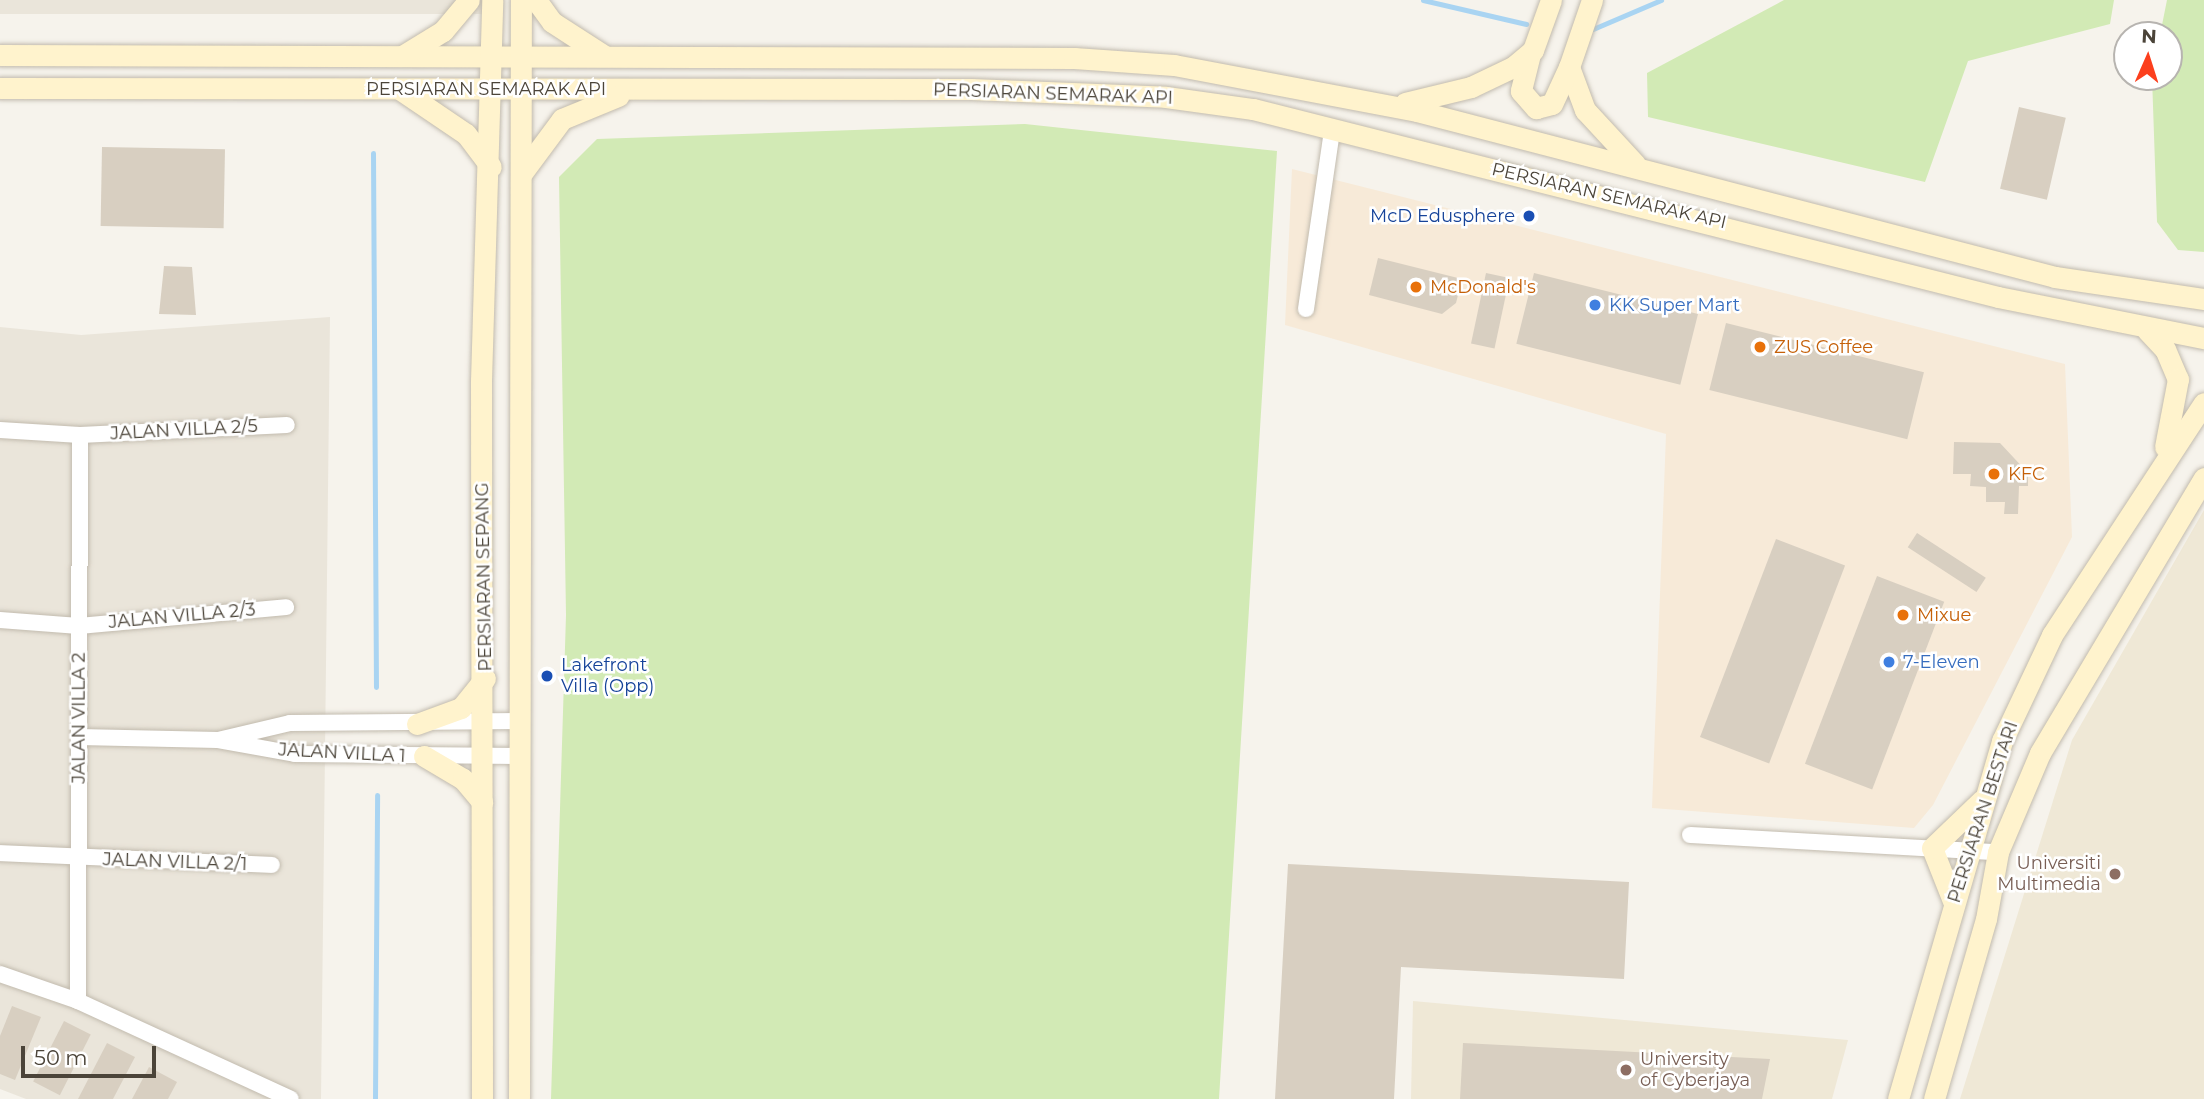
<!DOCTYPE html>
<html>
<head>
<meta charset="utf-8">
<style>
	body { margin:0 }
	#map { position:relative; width:2204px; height:1099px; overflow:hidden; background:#f6f3ec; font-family:Montserrat,sans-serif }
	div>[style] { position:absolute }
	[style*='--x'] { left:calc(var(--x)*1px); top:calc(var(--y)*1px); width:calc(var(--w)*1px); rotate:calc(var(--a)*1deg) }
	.residential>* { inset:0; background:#eae5da; transform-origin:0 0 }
	.commercial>* { inset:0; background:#f7ead8 }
	.education>* { inset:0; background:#efe8d6 }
	.green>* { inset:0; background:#d2eab5 }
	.stream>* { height:5px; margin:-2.5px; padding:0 2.5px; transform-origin:2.5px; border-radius:2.5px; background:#a9d4f2 }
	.building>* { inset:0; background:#d8cfc1; transform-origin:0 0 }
	.roads { filter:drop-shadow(0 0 2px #c2bbae) drop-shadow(0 0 2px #c2bbae) }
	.street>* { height:16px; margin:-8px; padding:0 8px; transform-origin:8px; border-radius:8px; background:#fff }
	.secondary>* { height:21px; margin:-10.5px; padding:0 10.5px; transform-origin:10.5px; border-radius:10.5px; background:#fff3cd }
	.dots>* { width:19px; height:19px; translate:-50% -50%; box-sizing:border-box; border:4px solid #fff; border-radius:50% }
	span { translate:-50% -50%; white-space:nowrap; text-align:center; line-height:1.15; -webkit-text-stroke:5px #fff; paint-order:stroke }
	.street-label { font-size:18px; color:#4b4439 }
	.transit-label { font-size:18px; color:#164399 }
	.right { translate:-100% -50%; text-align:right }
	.left { translate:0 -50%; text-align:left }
	.food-label { font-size:18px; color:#c56008 }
	.shop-label { font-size:18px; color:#366cbe }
	.education-label { font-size:18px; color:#785e54 }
	.north { position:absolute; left:2113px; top:21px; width:70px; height:70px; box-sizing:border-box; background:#fff; border:2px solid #b7b4b0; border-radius:50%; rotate:3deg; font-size:19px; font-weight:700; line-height:28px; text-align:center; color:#4b4439 }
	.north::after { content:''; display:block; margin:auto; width:24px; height:32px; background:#fc3f1d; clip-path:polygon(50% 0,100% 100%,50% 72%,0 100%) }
	.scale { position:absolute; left:21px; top:1046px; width:135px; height:32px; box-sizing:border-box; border:4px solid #4b4439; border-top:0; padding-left:9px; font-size:21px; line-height:24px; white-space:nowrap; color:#4b4439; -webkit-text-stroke:5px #fff; paint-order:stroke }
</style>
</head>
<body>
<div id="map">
	<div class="residential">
		<div style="left:0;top:0;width:499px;height:14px"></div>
		<div style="clip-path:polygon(330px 317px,321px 1099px,26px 1099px,0 1089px,0 327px,81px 335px)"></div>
	</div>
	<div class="commercial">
		<div style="clip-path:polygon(1292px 169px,2065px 364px,2072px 537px,1933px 805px,1914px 828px,1652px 808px,1666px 434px,1285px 325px)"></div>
	</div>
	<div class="education">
		<div style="clip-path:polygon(2204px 510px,2204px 1099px,1960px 1099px,2072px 740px)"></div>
		<div style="clip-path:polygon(1413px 1001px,1848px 1040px,1832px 1099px,1411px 1099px)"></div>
	</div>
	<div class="green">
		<div style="clip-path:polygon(1784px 0,2114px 0,2110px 24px,1968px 61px,1925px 182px,1648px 117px,1647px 73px)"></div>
		<div style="clip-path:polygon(2167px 0,2204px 0,2204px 252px,2178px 250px,2157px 222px,2152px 77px,2169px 77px,2169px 35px,2160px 35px)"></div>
		<div style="clip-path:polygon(1025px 124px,1277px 151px,1219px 1099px,551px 1099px,566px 615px,559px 177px,597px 139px)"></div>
	</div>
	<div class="stream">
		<div style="--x:1423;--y:0;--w:106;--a:13.1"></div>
		<div style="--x:1593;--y:29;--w:74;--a:-23.1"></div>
		<div style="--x:373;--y:153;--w:534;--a:89.68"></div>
		<div style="--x:375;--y:1099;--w:304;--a:-89.6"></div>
	</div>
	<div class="building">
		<div style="left:2019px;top:107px;width:48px;height:84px;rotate:13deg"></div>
		<div style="left:102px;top:147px;width:123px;height:79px;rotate:1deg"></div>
		<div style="clip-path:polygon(1378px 258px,1462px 279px,1456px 303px,1442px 314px,1369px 295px)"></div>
		<div style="clip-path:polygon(164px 266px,192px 267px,196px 315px,159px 314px)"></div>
		<div style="left:1486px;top:273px;width:24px;height:72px;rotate:12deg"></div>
		<div style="left:1534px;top:273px;width:169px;height:73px;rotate:14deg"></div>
		<div style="left:1726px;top:323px;width:204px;height:69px;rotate:14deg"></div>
		<div style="clip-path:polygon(1954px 442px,2000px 443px,2028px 473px,2028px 486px,2019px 486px,2018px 514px,2004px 514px,2005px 502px,1986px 502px,1986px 487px,1970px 486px,1971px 474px,1953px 474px)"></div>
		<div style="left:1917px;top:533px;width:82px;height:17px;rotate:33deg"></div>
		<div style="left:1776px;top:539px;width:74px;height:212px;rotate:21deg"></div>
		<div style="left:1877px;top:576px;width:72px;height:201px;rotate:21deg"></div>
		<div style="clip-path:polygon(1288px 864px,1629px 882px,1624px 979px,1401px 967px,1394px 1099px,1275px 1099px)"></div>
		<div style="clip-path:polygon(12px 1006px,41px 1017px,15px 1080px,0 1074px,0 1036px)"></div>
		<div style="left:64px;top:1021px;width:30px;height:68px;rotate:27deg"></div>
		<div style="clip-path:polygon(107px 1043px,135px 1057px,113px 1099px,78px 1099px)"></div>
		<div style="clip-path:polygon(1463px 1043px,1770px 1059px,1762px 1099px,1460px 1099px)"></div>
		<div style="clip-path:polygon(149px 1067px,177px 1082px,168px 1099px,132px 1099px)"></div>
	</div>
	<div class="roads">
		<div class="street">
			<div style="--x:1306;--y:309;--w:181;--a:-81.7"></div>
			<div style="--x:0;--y:430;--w:80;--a:3.6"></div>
			<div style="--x:80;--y:435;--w:207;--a:-2.8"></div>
			<div style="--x:0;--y:620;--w:79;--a:4.3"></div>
			<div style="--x:79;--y:626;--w:208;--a:-5.2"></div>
			<div style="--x:79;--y:737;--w:139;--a:1.2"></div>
			<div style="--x:520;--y:756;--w:225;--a:-179.5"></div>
			<div style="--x:295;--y:754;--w:78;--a:-169.7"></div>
			<div style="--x:218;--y:740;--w:74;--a:-13.3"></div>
			<div style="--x:290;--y:723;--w:230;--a:-0.5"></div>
			<div style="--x:1690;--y:835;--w:308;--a:3.2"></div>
			<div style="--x:0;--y:853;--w:272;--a:2.5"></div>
			<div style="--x:0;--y:974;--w:83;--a:19.1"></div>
			<div style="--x:78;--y:1001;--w:234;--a:24.7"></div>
			<div style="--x:78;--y:1001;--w:566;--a:-89.8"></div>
		</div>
		<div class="secondary">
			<div style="--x:536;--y:0;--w:27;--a:54"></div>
			<div style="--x:552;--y:22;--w:61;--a:32.9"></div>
			<div style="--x:1592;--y:0;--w:71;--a:108.9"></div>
			<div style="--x:1569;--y:67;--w:46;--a:69.6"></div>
			<div style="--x:1585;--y:110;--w:74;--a:47.2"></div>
			<div style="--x:1530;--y:54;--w:38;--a:104"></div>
			<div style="--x:1521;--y:91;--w:23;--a:49"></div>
			<div style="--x:1536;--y:108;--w:16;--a:-14"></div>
			<div style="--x:1552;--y:104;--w:41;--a:-65.3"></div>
			<div style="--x:0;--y:55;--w:1074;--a:0.16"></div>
			<div style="--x:1074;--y:58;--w:100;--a:4"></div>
			<div style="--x:1174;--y:65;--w:247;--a:10.7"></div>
			<div style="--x:1417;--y:111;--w:659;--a:14.58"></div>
			<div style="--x:2055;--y:277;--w:151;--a:8.4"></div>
			<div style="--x:404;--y:55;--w:46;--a:-31.6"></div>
			<div style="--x:443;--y:31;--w:40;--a:-50"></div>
			<div style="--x:0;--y:88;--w:971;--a:0.06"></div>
			<div style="--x:971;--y:89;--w:195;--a:2.3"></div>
			<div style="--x:1166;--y:97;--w:88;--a:7.9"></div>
			<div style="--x:1253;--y:109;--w:768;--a:14.16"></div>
			<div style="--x:1998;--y:297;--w:210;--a:11.3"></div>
			<div style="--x:401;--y:90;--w:78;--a:34.1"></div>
			<div style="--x:466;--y:134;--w:41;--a:52.9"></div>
			<div style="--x:1405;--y:103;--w:68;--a:-13.6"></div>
			<div style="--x:1471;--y:87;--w:47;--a:-25.5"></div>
			<div style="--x:1513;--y:67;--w:26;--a:-40"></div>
			<div style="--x:1533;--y:50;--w:53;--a:-70.2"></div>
			<div style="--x:522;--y:173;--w:67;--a:-53.5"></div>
			<div style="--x:562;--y:119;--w:61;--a:-22.3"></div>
			<div style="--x:2147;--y:330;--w:26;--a:47"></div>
			<div style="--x:2165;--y:349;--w:33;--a:67"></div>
			<div style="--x:2178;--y:379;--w:69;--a:100.8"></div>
			<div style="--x:417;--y:724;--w:47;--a:-20"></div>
			<div style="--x:461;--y:708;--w:38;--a:-51"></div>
			<div style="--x:424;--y:756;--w:45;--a:30.5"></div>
			<div style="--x:463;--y:779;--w:30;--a:50"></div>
			<div style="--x:1953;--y:901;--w:57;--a:-111.6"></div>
			<div style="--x:1932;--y:848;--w:69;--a:-43.8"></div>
			<div style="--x:482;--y:1099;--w:718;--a:-90.08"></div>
			<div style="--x:481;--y:381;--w:381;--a:-88.3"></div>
			<div style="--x:519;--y:1099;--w:1099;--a:-89.9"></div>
			<div style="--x:1898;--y:1099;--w:373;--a:-73.8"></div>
			<div style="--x:2002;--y:741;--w:117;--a:-64.7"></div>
			<div style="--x:2052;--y:635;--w:277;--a:-56.8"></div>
			<div style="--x:1934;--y:1099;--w:187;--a:-73.9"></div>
			<div style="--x:1986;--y:919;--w:68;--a:-79.8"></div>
			<div style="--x:1998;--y:852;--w:108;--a:-67"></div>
			<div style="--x:2040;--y:753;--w:320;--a:-59.2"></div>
		</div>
	</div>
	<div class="dots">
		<div style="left:1529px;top:216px;background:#1a4fb4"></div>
		<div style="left:1416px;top:287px;background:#e8710a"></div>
		<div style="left:1595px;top:305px;background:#3f7fe0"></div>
		<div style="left:1760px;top:347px;background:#e8710a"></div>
		<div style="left:1994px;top:474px;background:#e8710a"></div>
		<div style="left:1903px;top:615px;background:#e8710a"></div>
		<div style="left:1889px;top:662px;background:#3f7fe0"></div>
		<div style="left:547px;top:676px;background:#1a4fb4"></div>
		<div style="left:2115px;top:874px;background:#8d6e63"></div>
		<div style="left:1626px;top:1070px;background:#8d6e63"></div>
	</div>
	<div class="street-label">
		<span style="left:486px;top:89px">PERSIARAN SEMARAK API</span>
		<span style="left:1053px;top:94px;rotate:2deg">PERSIARAN SEMARAK API</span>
		<span style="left:1609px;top:196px;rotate:13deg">PERSIARAN SEMARAK API</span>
		<span style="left:184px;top:430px;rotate:-3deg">JALAN VILLA 2/5</span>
		<span style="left:484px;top:577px;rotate:-91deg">PERSIARAN SEPANG</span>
		<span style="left:182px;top:616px;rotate:-5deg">JALAN VILLA 2/3</span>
		<span style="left:79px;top:718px;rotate:-90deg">JALAN VILLA 2</span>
		<span style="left:342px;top:753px;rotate:3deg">JALAN VILLA 1</span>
		<span style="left:1983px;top:812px;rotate:-72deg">PERSIARAN BESTARI</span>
		<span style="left:175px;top:862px;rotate:2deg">JALAN VILLA 2/1</span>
	</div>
	<div class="transit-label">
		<span class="right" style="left:1515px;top:216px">McD Edusphere</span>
		<span class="left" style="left:561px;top:676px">Lakefront<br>Villa (Opp)</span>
	</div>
	<div class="food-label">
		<span class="left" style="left:1430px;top:287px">McDonald's</span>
		<span class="left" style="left:1774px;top:347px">ZUS Coffee</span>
		<span class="left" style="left:2008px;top:474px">KFC</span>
		<span class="left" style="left:1917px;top:615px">Mixue</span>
	</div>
	<div class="shop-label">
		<span class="left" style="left:1609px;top:305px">KK Super Mart</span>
		<span class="left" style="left:1903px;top:662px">7-Eleven</span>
	</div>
	<div class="education-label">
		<span class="right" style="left:2101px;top:874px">Universiti<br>Multimedia</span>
		<span class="left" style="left:1640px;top:1070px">University<br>of Cyberjaya</span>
	</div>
	<div class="north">N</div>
	<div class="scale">50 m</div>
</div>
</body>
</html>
